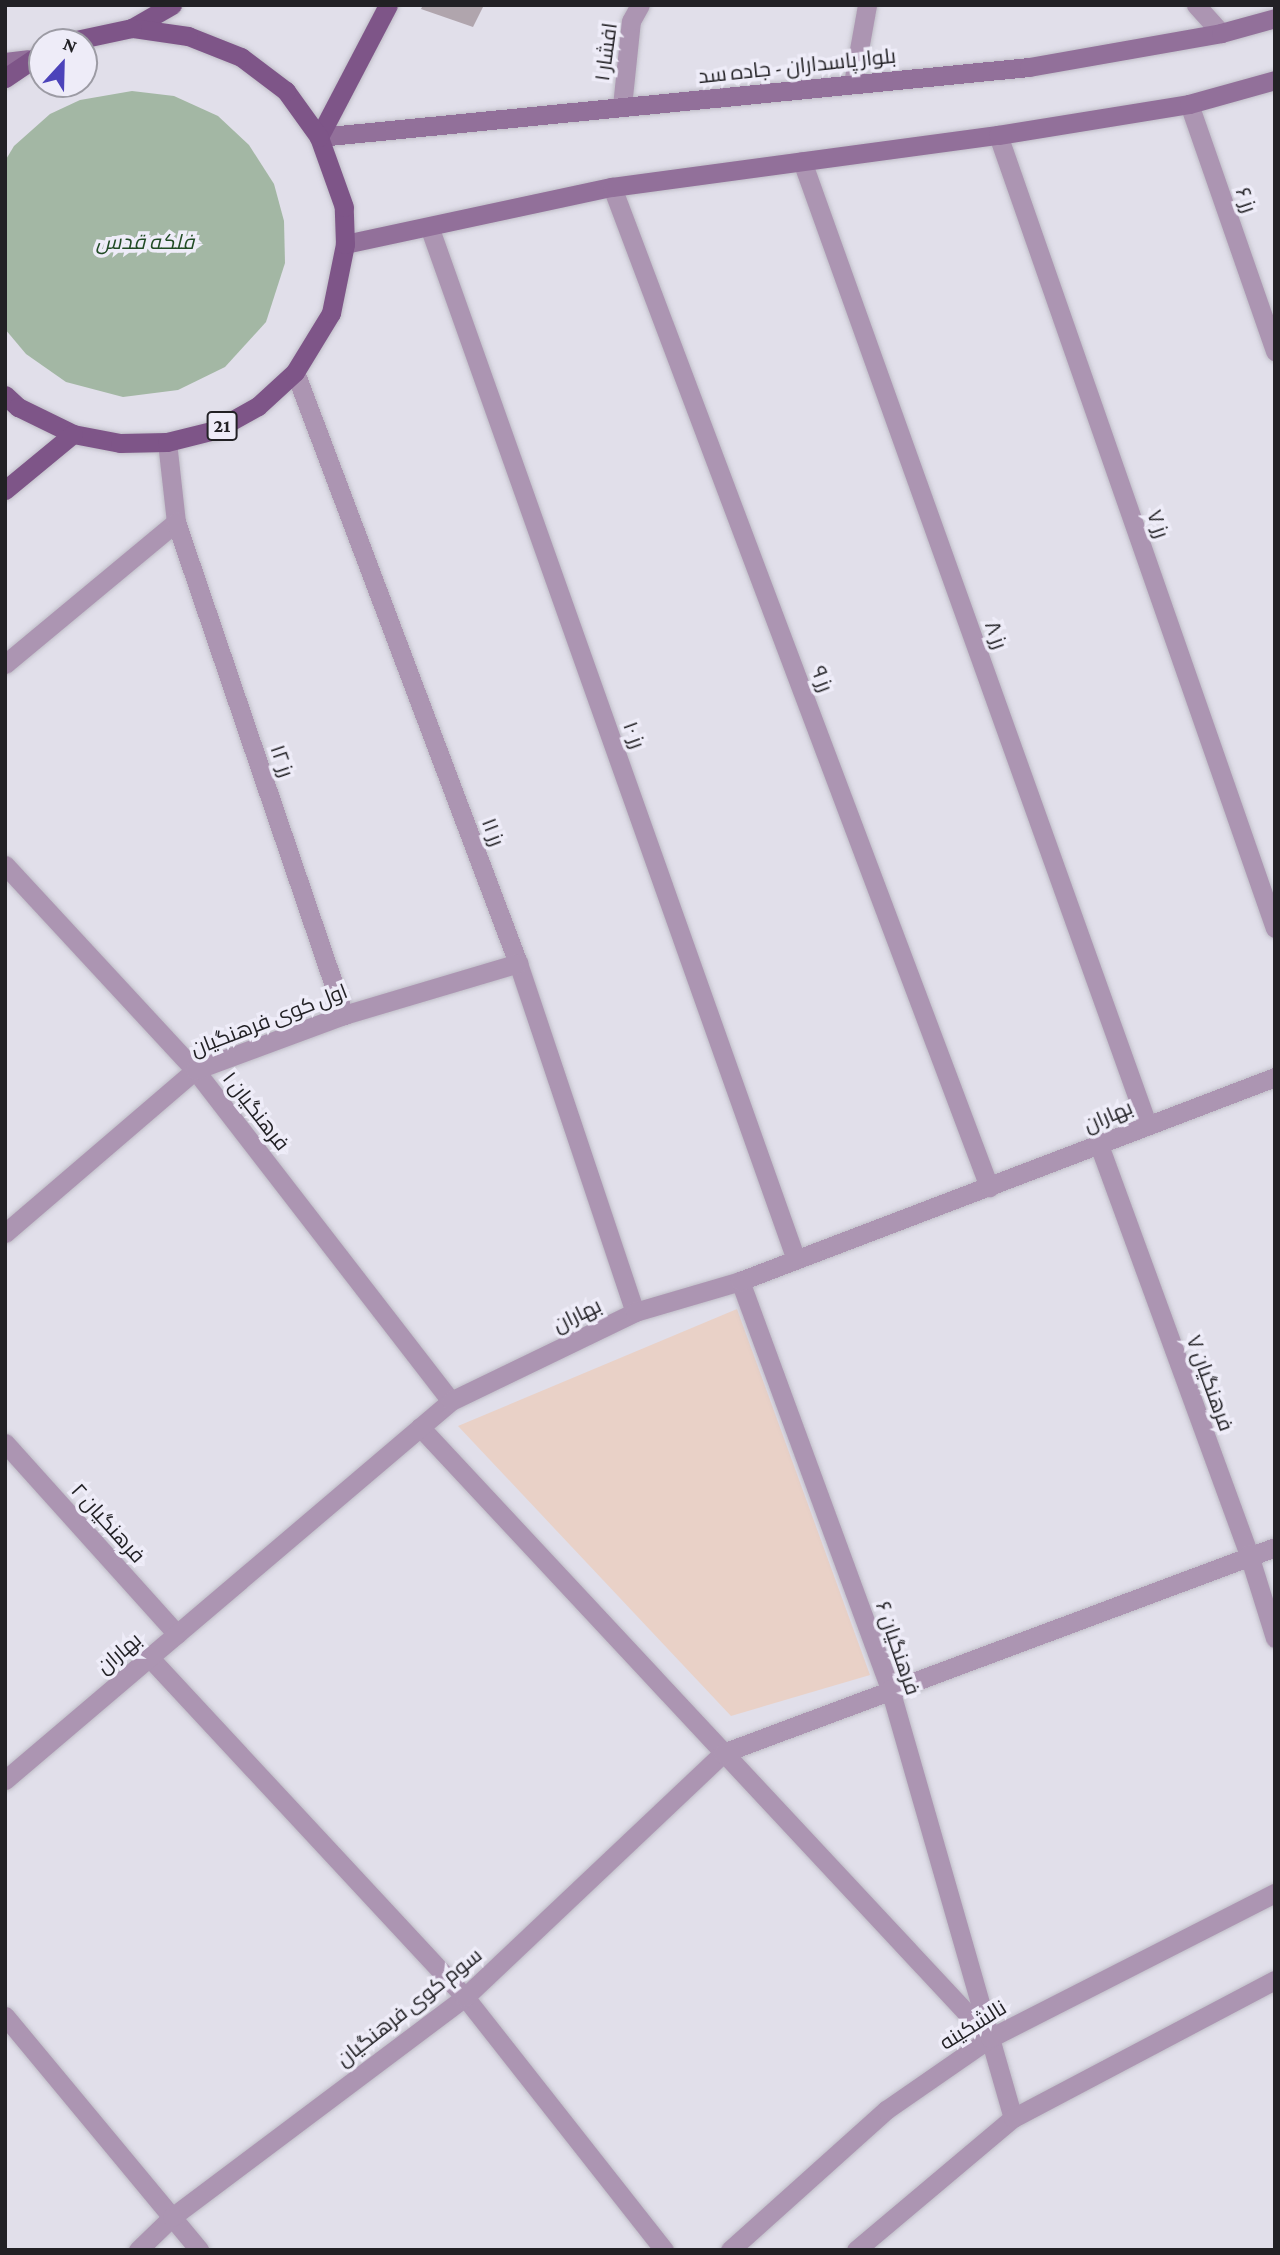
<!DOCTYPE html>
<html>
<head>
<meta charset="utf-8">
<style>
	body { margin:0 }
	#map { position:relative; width:1280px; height:2255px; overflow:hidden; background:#e1dfea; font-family:"Crimson Pro",Cairo,serif }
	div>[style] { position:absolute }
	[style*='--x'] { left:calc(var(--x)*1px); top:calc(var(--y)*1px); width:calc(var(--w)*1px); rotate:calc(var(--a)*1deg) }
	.education>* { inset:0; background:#e9d1c7 }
	.green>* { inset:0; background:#a3b7a4 }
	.building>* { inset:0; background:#b0a5ad }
	.roads { filter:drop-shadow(0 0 2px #bfbdc7) drop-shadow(0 0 2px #bfbdc7) }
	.pedestrian>* { height:19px; margin:-9.5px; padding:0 9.5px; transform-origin:9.5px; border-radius:9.5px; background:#ac95b2 }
	.minor>* { height:19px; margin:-9.5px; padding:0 9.5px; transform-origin:9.5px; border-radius:9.5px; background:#ac95b2 }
	.tertiary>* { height:19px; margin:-9.5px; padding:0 9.5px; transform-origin:9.5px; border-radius:9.5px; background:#ac95b2 }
	.secondary>* { height:19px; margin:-9.5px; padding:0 9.5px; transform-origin:9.5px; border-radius:9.5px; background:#92709a }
	.primary>* { height:19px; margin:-9.5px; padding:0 9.5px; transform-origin:9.5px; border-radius:9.5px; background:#7e5588 }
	span { translate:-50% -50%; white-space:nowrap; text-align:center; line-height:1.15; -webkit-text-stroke:7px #eeecf8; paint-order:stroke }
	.shield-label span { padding:2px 5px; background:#eeecf8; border:2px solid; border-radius:5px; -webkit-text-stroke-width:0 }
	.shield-label { font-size:19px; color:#222125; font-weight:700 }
	.street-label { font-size:21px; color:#222125 }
	.park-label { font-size:21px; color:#214b25; font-style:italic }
	.frame { position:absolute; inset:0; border:7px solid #222125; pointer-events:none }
	.north { position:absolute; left:28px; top:28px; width:70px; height:70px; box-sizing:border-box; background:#eeecf8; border:2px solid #9c9ba4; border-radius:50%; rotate:22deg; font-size:19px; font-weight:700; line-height:28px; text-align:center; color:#222125 }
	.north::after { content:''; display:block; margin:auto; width:24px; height:32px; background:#4c43ba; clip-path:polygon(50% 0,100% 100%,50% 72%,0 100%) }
</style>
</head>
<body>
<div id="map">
	<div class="education">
		<div style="clip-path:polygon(737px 1309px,870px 1675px,731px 1716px,458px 1426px)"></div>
	</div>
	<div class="green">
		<div style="clip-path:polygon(132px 91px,174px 96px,218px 116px,249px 145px,274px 184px,284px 221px,285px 263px,266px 322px,225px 367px,178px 390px,123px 397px,66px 382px,26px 354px,5px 329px,5px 161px,14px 146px,50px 114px,80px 100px)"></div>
	</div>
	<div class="building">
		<div style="clip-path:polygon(423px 5px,484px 5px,473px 27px,421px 9px)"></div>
	</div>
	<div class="roads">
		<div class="pedestrian">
			<div style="--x:5;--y:664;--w:222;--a:-39.7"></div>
		</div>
		<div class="minor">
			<div style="--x:1196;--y:5;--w:38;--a:48"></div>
			<div style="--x:853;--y:83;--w:79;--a:-79.8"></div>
			<div style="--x:1189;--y:104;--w:262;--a:70.8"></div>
			<div style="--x:622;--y:106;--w:85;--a:-84"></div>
			<div style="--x:631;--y:21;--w:18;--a:-61"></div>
			<div style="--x:998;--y:135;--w:840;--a:70.75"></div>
			<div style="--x:802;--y:161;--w:1023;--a:70.29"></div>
			<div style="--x:612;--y:187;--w:1069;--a:69.34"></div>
			<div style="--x:430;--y:229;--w:1091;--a:70.45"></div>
			<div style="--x:295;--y:372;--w:632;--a:69.33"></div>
			<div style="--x:518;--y:963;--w:368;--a:71.5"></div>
			<div style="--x:167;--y:442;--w:81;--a:83.6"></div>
			<div style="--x:176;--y:522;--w:521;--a:71.18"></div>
			<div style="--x:5;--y:865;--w:280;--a:47.2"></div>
			<div style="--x:195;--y:1070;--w:418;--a:52.3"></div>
			<div style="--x:1099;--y:1145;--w:437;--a:69.9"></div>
			<div style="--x:1249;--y:1555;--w:87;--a:72.6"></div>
			<div style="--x:5;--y:1233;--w:250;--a:-40.6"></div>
			<div style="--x:195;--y:1070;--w:159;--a:-20.3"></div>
			<div style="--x:344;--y:1015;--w:182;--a:-16.6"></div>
			<div style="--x:740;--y:1281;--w:435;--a:69.8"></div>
			<div style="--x:890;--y:1689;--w:359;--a:74"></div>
			<div style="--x:420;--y:1427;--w:836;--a:46.99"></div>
			<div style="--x:5;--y:1443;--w:257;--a:48"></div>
			<div style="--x:149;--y:1657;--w:464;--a:47.1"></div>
			<div style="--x:465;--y:1997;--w:322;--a:51.8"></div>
			<div style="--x:5;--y:1780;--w:585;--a:-40.36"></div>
			<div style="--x:451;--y:1401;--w:204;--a:-25.8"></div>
			<div style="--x:635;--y:1312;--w:109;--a:-16.4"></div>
			<div style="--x:740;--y:1281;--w:573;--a:-20.87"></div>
			<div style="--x:5;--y:2016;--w:304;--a:50.3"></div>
			<div style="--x:138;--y:2250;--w:47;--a:-44.1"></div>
			<div style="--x:172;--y:2217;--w:366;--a:-36.9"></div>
			<div style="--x:465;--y:1997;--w:355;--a:-43.4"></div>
			<div style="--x:723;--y:1753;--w:589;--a:-20.46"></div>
		</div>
		<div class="tertiary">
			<div style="--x:990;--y:2038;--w:83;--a:74"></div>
			<div style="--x:730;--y:2250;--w:210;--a:-41.9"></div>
			<div style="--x:886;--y:2110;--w:126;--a:-34.7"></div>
			<div style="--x:990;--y:2038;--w:320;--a:-27"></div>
			<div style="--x:856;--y:2250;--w:205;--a:-40.1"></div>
			<div style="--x:1013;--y:2118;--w:296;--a:-27.8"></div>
		</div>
		<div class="secondary">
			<div style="--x:5;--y:62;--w:23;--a:-7"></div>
			<div style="--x:319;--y:137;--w:713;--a:-5.63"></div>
			<div style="--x:1029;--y:67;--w:195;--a:-10"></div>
			<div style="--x:1221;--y:33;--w:56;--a:-15.5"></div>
			<div style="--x:345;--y:244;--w:273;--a:-12.1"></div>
			<div style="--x:612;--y:187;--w:389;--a:-7.7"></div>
			<div style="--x:998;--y:135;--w:193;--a:-9.2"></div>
			<div style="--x:1189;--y:104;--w:89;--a:-15.6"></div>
		</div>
		<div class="primary">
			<div style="--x:132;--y:28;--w:46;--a:-29.9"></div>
			<div style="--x:5;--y:78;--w:45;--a:-34"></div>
			<div style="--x:319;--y:137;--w:149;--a:-62.4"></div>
			<div style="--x:5;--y:395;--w:18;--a:43"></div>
			<div style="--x:18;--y:407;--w:61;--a:26.1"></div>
			<div style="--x:73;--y:434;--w:48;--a:10.8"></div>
			<div style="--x:120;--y:443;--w:47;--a:-1.2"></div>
			<div style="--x:167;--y:442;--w:49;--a:-14"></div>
			<div style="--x:215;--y:430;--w:49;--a:-29.2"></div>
			<div style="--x:258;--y:406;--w:50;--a:-42.6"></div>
			<div style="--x:295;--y:372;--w:69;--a:-58.6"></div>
			<div style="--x:331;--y:313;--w:70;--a:-78.5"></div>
			<div style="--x:345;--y:244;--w:37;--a:-92"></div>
			<div style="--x:344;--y:207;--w:74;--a:-109.7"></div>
			<div style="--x:319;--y:137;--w:57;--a:-125.7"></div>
			<div style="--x:286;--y:91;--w:56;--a:-142.9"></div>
			<div style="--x:241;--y:57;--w:57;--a:-158.4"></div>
			<div style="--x:188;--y:36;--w:57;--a:-171.9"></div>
			<div style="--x:132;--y:28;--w:67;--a:168"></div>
			<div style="--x:5;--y:490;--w:88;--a:-39.5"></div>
		</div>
	</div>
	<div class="shield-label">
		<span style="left:222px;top:426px">21</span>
	</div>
	<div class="street-label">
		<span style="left:606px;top:52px;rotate:-82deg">افشار ۱</span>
		<span style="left:797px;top:66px;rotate:-6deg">بلوار پاسداران - جاده سد</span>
		<span style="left:1246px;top:200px;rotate:71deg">رز ۶</span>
		<span style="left:1158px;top:524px;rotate:71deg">رز ۷</span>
		<span style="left:996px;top:635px;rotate:70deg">رز ۸</span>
		<span style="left:822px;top:679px;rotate:69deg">رز ۹</span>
		<span style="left:634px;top:735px;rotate:70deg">رز ۱۰</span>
		<span style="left:282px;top:761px;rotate:71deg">رز ۱۲</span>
		<span style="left:493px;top:832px;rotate:69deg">رز ۱۱</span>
		<span style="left:269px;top:1020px;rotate:-21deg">اول کوی فرهنگیان</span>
		<span style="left:256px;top:1111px;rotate:52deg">فرهنگیان ۱</span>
		<span style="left:1108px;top:1116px;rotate:-23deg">بهاران</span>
		<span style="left:577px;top:1315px;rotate:-26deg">بهاران</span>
		<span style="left:1210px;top:1383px;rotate:70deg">فرهنگیان ۷</span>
		<span style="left:108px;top:1523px;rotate:48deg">فرهنگیان ۲</span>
		<span style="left:898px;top:1648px;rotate:71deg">فرهنگیان ۶</span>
		<span style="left:119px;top:1653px;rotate:-40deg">بهاران</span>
		<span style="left:409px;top:2007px;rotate:-38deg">سوم کوی فرهنگیان</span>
		<span style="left:973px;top:2025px;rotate:-32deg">نالشکینه</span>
	</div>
	<div class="park-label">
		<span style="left:145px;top:242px">فلکه قدس</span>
	</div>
	<div class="frame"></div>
	<div class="north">N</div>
</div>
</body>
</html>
